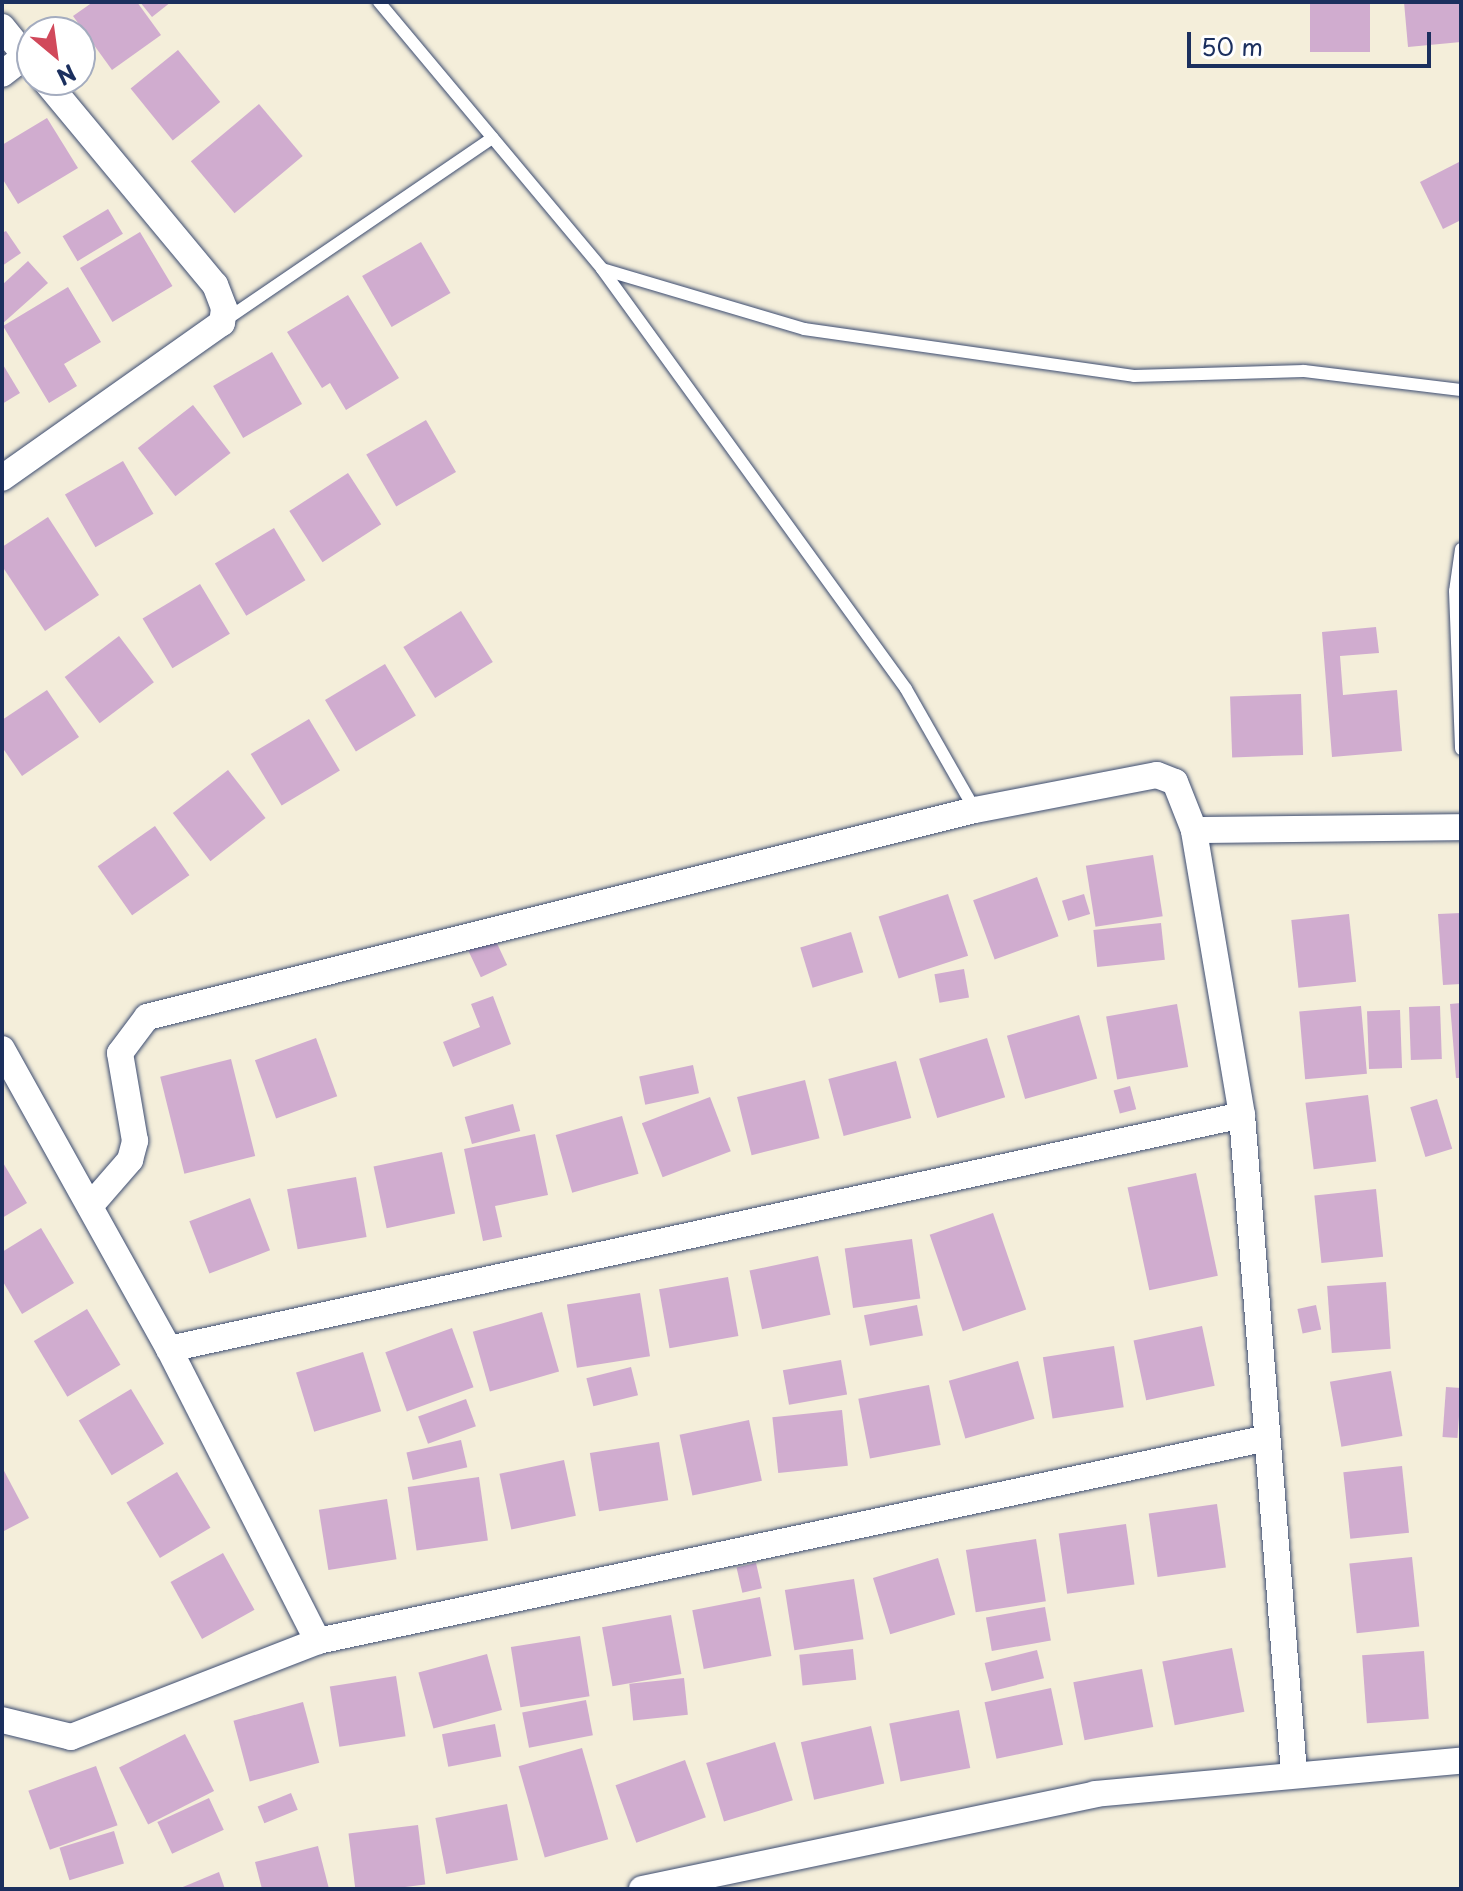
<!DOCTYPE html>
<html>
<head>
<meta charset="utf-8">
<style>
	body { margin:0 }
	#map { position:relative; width:1463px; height:1891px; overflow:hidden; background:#f4eeda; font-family:"Playpen Sans",sans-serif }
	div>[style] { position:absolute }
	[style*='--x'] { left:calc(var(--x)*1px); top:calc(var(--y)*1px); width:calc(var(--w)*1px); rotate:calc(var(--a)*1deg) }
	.building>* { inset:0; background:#d0accf; transform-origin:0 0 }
	.roads { filter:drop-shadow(0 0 2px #3c4c71) drop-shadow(0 0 2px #3c4c71) }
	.lane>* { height:12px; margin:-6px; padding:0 6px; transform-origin:6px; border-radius:6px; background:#fff }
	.street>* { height:26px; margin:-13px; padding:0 13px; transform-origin:13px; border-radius:13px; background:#fff }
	span { translate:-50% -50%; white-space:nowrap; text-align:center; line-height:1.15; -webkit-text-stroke:6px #fff; paint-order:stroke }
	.frame { position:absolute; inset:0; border:4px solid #1b2f5e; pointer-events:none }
	.north { position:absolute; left:16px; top:16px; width:80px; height:80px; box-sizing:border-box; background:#fff; border:2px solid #a4acbf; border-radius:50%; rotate:151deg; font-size:22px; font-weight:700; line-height:32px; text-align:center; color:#1b2f5e }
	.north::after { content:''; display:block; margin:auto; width:28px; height:36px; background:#d1495b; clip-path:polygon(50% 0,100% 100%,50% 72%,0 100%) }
	.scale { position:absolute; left:1187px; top:32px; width:244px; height:36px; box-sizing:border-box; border:4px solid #1b2f5e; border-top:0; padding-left:10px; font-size:24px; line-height:28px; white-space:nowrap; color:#1b2f5e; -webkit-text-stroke:6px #fff; paint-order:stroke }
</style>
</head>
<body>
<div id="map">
	<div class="building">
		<div style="clip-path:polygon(93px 2px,137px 2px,161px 35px,112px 70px,73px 16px)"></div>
		<div style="clip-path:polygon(140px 2px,171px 2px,152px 17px)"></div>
		<div style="left:1310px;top:2px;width:60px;height:50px"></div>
		<div style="clip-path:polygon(1404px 2px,1461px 2px,1461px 42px,1408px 47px)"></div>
		<div style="left:178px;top:50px;width:67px;height:61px;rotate:51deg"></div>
		<div style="left:259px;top:104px;width:68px;height:89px;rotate:50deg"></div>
		<div style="clip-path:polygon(47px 118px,78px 168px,18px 204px,2px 178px,2px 145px)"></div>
		<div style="clip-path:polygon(1461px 161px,1461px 220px,1443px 229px,1420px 182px)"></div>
		<div style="left:108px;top:209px;width:29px;height:53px;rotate:59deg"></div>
		<div style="clip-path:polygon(6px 231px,21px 253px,2px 266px,2px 233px)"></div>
		<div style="left:140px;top:232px;width:63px;height:70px;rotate:59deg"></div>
		<div style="left:421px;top:242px;width:59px;height:68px;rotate:60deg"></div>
		<div style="clip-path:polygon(28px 261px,48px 283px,2px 324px,2px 285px)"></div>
		<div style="clip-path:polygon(68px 287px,101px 342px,64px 364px,77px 386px,49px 403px,3px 326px)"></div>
		<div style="clip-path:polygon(348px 295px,399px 378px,346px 410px,330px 383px,322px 388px,287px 332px)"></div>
		<div style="left:272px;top:352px;width:60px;height:68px;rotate:60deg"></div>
		<div style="clip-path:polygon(2px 363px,20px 393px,2px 404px)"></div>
		<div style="left:193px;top:405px;width:61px;height:70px;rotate:52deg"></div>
		<div style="left:426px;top:420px;width:60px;height:69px;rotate:60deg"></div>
		<div style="left:123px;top:461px;width:61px;height:67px;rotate:60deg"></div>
		<div style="left:348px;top:473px;width:61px;height:70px;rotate:57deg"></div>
		<div style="clip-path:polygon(48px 517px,99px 595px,45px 631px,2px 566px,2px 547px)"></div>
		<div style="left:274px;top:528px;width:61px;height:69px;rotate:59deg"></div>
		<div style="left:200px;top:584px;width:58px;height:67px;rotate:59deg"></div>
		<div style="left:461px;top:611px;width:60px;height:68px;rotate:58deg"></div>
		<div style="clip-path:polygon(1376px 627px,1379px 653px,1340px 656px,1343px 695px,1397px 690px,1402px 751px,1332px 757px,1322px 632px)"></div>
		<div style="left:119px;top:636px;width:58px;height:68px;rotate:53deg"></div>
		<div style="left:385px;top:664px;width:60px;height:70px;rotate:59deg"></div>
		<div style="clip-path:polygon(47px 690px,79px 737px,22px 776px,2px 747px,2px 720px)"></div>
		<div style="left:1301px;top:694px;width:61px;height:71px;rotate:88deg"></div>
		<div style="left:309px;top:719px;width:60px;height:68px;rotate:59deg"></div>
		<div style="left:228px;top:770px;width:61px;height:70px;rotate:52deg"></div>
		<div style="left:155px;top:826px;width:60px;height:70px;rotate:55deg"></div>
		<div style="left:1153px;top:855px;width:62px;height:68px;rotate:81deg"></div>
		<div style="left:1037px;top:877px;width:63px;height:68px;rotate:70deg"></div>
		<div style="left:948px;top:894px;width:65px;height:73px;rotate:72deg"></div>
		<div style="left:1084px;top:894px;width:21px;height:23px;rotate:73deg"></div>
		<div style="clip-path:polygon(1461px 913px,1461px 984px,1443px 985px,1438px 914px)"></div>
		<div style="left:1349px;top:914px;width:68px;height:58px;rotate:84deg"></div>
		<div style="left:1161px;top:923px;width:37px;height:68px;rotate:84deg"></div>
		<div style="left:851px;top:932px;width:42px;height:53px;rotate:73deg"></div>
		<div style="left:494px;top:937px;width:31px;height:29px;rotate:65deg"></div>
		<div style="left:964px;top:969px;width:29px;height:30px;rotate:80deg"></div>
		<div style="clip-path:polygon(493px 996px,511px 1044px,453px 1067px,443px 1042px,480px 1027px,471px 1004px)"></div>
		<div style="clip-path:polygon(1461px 1003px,1461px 1078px,1456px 1078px,1450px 1004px)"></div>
		<div style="left:1177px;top:1004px;width:64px;height:72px;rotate:80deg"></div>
		<div style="left:1361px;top:1006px;width:68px;height:62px;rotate:85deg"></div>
		<div style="left:1440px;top:1006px;width:53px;height:31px;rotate:88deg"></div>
		<div style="left:1400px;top:1010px;width:58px;height:33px;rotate:88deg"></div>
		<div style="left:1079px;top:1015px;width:66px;height:75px;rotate:74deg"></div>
		<div style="left:316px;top:1038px;width:62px;height:65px;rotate:70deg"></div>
		<div style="left:987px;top:1038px;width:62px;height:71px;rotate:73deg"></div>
		<div style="left:231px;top:1059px;width:100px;height:73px;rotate:76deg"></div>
		<div style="left:896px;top:1061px;width:59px;height:70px;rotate:75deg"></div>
		<div style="left:693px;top:1065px;width:29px;height:55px;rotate:78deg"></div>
		<div style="left:805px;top:1080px;width:60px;height:70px;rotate:76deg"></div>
		<div style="left:1130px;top:1086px;width:24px;height:17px;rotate:75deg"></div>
		<div style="left:1368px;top:1095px;width:67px;height:63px;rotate:83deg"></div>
		<div style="left:710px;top:1097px;width:58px;height:73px;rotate:69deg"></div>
		<div style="left:1437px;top:1099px;width:52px;height:28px;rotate:73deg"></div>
		<div style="left:513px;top:1104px;width:28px;height:50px;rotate:75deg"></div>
		<div style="left:622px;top:1116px;width:60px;height:69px;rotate:74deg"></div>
		<div style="clip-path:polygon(535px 1134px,548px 1195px,495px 1206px,502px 1237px,483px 1241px,464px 1149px)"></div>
		<div style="left:442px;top:1152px;width:63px;height:70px;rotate:78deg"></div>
		<div style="clip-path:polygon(2px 1161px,27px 1203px,2px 1218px)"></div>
		<div style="left:1196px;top:1173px;width:105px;height:70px;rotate:78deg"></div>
		<div style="left:356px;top:1177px;width:61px;height:70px;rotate:80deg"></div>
		<div style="left:1376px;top:1189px;width:68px;height:62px;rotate:84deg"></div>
		<div style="left:250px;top:1198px;width:56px;height:65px;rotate:69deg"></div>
		<div style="left:993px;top:1213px;width:102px;height:67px;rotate:71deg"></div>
		<div style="clip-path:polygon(41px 1228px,74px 1283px,22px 1314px,2px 1280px,2px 1252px)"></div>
		<div style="left:912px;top:1239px;width:60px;height:68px;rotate:82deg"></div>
		<div style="left:818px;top:1256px;width:60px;height:70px;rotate:78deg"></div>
		<div style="left:728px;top:1277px;width:60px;height:70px;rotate:80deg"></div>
		<div style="left:1386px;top:1282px;width:67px;height:59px;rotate:86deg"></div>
		<div style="left:640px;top:1293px;width:64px;height:74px;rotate:81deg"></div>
		<div style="left:917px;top:1305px;width:31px;height:54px;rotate:79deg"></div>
		<div style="left:1316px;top:1305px;width:25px;height:19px;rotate:78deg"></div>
		<div style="left:87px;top:1309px;width:65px;height:62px;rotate:59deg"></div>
		<div style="left:542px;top:1312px;width:62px;height:72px;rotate:74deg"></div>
		<div style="left:1202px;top:1326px;width:61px;height:70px;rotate:78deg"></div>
		<div style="left:452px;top:1328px;width:63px;height:71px;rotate:70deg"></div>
		<div style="left:1114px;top:1346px;width:62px;height:72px;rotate:81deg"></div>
		<div style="left:363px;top:1352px;width:62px;height:70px;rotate:73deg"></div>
		<div style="left:841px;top:1360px;width:35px;height:59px;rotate:80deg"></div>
		<div style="left:1018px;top:1361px;width:60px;height:72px;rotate:74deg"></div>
		<div style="left:631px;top:1367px;width:29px;height:46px;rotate:76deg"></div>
		<div style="left:1391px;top:1371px;width:66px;height:62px;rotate:80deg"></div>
		<div style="left:929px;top:1385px;width:61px;height:72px;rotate:79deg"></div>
		<div style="left:1446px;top:1387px;width:15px;height:50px;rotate:4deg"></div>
		<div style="left:131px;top:1389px;width:64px;height:61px;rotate:59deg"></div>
		<div style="left:466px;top:1399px;width:29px;height:51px;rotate:70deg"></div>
		<div style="left:842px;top:1410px;width:56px;height:70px;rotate:84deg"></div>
		<div style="left:749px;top:1420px;width:62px;height:71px;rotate:78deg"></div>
		<div style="left:461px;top:1440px;width:28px;height:56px;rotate:77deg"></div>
		<div style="left:659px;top:1442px;width:59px;height:70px;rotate:81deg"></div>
		<div style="left:564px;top:1460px;width:57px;height:66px;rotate:78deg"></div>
		<div style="left:1402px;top:1466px;width:67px;height:59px;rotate:84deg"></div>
		<div style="clip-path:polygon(2px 1467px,29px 1518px,2px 1532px)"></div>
		<div style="left:177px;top:1472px;width:65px;height:59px;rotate:59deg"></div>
		<div style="left:479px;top:1477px;width:64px;height:72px;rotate:82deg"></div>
		<div style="left:387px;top:1499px;width:61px;height:69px;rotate:81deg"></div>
		<div style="left:1217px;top:1504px;width:64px;height:69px;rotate:82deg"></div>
		<div style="left:1126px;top:1524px;width:61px;height:68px;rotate:82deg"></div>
		<div style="left:1036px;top:1539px;width:63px;height:71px;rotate:81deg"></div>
		<div style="left:223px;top:1553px;width:65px;height:60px;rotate:61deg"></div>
		<div style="left:1412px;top:1557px;width:70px;height:63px;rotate:84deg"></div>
		<div style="left:938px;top:1558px;width:59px;height:68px;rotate:73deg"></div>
		<div style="left:756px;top:1563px;width:26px;height:20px;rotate:77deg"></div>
		<div style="left:854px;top:1579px;width:61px;height:70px;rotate:81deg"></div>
		<div style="left:760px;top:1597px;width:60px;height:69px;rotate:79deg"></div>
		<div style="left:1045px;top:1607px;width:34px;height:60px;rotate:80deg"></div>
		<div style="left:671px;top:1615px;width:60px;height:70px;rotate:80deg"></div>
		<div style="left:580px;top:1636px;width:61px;height:70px;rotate:81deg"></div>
		<div style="left:1232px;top:1648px;width:65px;height:71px;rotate:79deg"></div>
		<div style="left:853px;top:1649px;width:31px;height:54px;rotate:84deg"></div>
		<div style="left:1037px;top:1650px;width:29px;height:54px;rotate:76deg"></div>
		<div style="left:1424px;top:1651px;width:68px;height:62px;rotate:86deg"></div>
		<div style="left:487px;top:1654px;width:58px;height:71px;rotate:75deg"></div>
		<div style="left:1142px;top:1669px;width:59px;height:70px;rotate:79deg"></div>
		<div style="left:396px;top:1676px;width:61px;height:67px;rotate:81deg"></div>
		<div style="left:684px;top:1678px;width:37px;height:55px;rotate:84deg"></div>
		<div style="left:1051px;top:1688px;width:58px;height:68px;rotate:78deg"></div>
		<div style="left:586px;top:1700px;width:36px;height:65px;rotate:79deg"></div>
		<div style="left:303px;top:1702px;width:63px;height:72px;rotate:75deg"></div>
		<div style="left:959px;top:1710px;width:59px;height:71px;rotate:79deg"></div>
		<div style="left:495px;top:1724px;width:33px;height:54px;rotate:79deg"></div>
		<div style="left:871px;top:1726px;width:59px;height:72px;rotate:77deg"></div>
		<div style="left:185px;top:1734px;width:64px;height:74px;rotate:63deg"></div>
		<div style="left:775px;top:1742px;width:61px;height:72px;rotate:73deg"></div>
		<div style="left:582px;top:1748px;width:95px;height:66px;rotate:74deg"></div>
		<div style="left:685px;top:1760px;width:61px;height:74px;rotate:70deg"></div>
		<div style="left:96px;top:1766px;width:63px;height:72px;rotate:70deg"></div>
		<div style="left:291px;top:1793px;width:18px;height:36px;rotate:68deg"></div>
		<div style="left:209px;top:1798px;width:35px;height:57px;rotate:65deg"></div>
		<div style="left:507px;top:1804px;width:57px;height:73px;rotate:79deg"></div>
		<div style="left:418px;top:1825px;width:60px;height:70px;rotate:83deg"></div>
		<div style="left:114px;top:1831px;width:34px;height:57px;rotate:73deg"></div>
		<div style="clip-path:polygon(318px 1846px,329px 1889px,262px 1889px,255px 1862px)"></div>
		<div style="clip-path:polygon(219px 1872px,225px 1889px,178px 1889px)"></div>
	</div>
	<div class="roads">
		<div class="lane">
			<div style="--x:379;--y:2;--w:348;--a:50.1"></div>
			<div style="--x:602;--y:269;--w:518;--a:54.1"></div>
			<div style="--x:906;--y:689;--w:139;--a:60.3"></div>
			<div style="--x:602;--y:269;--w:211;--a:16.5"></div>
			<div style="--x:804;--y:329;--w:333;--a:8.1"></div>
			<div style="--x:1134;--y:376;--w:170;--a:-1.7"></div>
			<div style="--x:1304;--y:371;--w:158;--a:6.9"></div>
			<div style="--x:224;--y:321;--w:325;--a:-34.3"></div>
			<div style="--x:1461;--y:549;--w:42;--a:98.1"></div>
			<div style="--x:1455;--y:591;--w:158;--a:87.8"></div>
		</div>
		<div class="street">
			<div style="--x:2;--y:27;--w:48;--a:51"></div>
			<div style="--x:2;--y:74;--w:29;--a:-38"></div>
			<div style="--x:2;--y:478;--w:269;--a:-35.2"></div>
			<div style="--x:222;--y:323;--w:15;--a:-82"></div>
			<div style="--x:224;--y:308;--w:25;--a:-111"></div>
			<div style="--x:215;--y:285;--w:266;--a:-129.7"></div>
			<div style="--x:2;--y:1049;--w:343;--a:60.9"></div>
			<div style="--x:169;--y:1349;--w:328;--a:63"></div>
			<div style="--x:91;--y:1205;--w:60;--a:-49.1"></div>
			<div style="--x:130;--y:1160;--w:20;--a:-75"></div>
			<div style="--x:135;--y:1141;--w:89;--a:-99.7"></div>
			<div style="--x:120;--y:1053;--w:45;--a:-53.1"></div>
			<div style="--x:147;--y:1017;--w:853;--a:-14.04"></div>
			<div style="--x:975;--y:810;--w:185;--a:-10.9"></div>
			<div style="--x:1157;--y:775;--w:19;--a:21"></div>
			<div style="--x:1175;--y:782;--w:52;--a:68.4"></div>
			<div style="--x:169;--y:1349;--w:1098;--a:-12.3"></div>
			<div style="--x:2;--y:1720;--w:71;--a:13.8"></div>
			<div style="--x:71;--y:1737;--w:265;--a:-21.2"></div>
			<div style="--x:318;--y:1641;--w:966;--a:-12.07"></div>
			<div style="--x:1294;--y:1773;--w:660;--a:-94.52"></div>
			<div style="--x:1242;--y:1115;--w:289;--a:-99.6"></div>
			<div style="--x:1194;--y:830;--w:267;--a:-0.6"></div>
			<div style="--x:642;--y:1889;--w:463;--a:-11.8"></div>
			<div style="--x:1095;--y:1794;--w:367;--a:-5.2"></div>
		</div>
	</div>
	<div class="frame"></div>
	<div class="north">N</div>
	<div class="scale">50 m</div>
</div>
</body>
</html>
